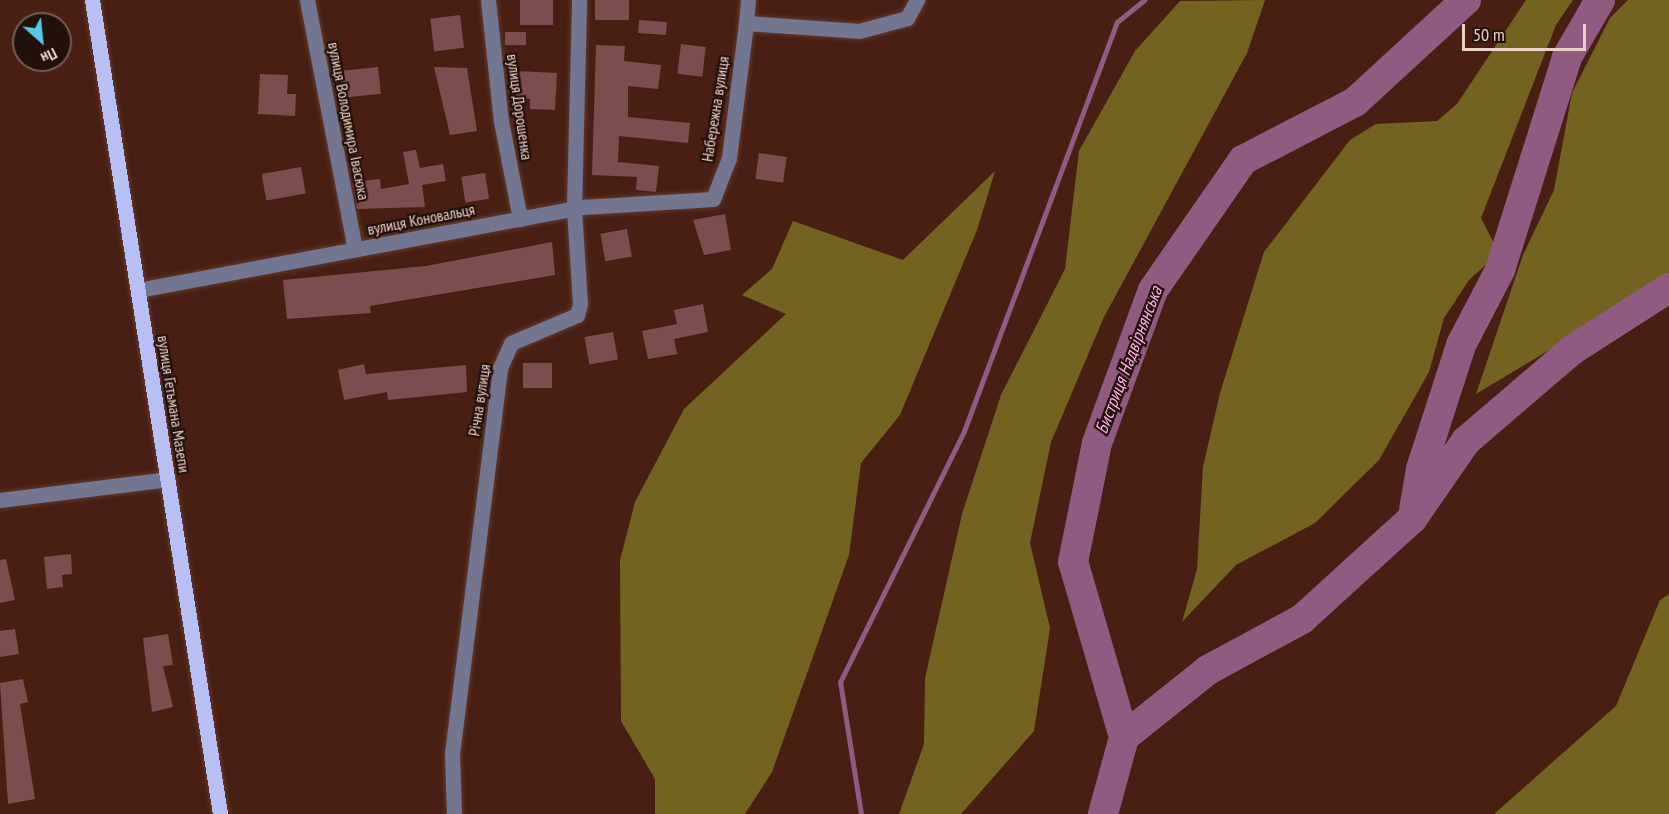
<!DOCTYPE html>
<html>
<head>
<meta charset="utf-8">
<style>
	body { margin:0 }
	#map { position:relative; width:1669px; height:814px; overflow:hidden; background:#491f13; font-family:"PT Sans Narrow",sans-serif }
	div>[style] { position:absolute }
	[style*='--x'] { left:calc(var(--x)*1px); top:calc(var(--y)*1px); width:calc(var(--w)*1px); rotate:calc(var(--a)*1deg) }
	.forest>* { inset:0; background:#726420 }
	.stream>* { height:5px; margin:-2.5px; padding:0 2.5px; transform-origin:2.5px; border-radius:2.5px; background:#905a81 }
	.river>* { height:30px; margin:-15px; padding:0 15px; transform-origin:15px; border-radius:15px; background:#905a81 }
	.building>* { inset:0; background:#7d4c4e; transform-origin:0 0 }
	.roads { filter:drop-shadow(0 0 2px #633b30) drop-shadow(0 0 2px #633b30) }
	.minor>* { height:15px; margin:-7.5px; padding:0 7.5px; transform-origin:7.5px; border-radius:7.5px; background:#727690 }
	.major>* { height:15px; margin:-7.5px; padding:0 7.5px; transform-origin:7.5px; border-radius:7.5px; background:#b7bff4 }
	span { translate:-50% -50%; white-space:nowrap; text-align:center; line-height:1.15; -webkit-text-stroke:4.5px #22100a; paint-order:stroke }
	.street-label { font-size:16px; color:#ecd0c7 }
	.water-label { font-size:18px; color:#ffaee8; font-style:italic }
	.north { position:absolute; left:12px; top:12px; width:60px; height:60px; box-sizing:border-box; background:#22100a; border:2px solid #735d56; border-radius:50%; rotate:153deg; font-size:16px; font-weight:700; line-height:24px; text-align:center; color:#ecd0c7 }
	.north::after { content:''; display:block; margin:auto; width:21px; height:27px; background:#59c8e5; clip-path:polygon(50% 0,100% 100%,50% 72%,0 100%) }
	.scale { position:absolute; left:1462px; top:24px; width:124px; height:27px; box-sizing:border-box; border:3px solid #ecd0c7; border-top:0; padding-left:8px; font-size:18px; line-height:21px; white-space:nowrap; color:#ecd0c7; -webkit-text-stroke:4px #22100a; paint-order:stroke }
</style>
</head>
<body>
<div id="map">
	<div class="forest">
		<div style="clip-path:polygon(1265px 0,1247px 53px,1104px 317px,1051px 442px,1030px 543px,1050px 628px,1034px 731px,961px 814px,899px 814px,924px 744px,925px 678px,962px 514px,1001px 395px,1065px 269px,1079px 151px,1135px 51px,1180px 1px)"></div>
		<div style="clip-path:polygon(1526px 0,1573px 0,1556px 25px,1481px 218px,1499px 253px,1469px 280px,1444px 318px,1429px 372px,1379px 460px,1315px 523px,1236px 565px,1182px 622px,1197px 569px,1203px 467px,1220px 393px,1264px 252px,1350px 140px,1376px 124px,1437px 121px,1457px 104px)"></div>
		<div style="clip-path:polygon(1628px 0,1669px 0,1669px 278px,1476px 394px,1523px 255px,1554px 190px,1572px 93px,1610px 18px)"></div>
		<div style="clip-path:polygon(995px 171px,977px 230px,900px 415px,861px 463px,849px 555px,772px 772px,745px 814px,655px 814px,655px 779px,621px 721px,620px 560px,635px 502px,684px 409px,786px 314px,742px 295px,772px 269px,793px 221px,903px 260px)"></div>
		<div style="clip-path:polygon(1669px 594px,1669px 814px,1494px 814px,1616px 706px,1660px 600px)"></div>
	</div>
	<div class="stream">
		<div style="--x:861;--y:814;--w:134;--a:-99"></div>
		<div style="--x:840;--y:682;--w:280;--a:-63.7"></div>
		<div style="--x:964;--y:431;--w:437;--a:-69.5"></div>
		<div style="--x:1117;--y:22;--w:35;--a:-39"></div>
	</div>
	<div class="river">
		<div style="--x:1414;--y:510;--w:42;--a:-80.3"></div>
		<div style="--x:1421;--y:469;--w:130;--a:-72.1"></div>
		<div style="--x:1461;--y:345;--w:85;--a:-62.5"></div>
		<div style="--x:1500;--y:270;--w:223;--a:-72.5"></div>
		<div style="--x:1567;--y:57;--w:66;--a:-59.9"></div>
		<div style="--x:1124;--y:737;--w:107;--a:-38.6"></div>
		<div style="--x:1208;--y:670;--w:107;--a:-28.5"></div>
		<div style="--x:1302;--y:619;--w:149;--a:-42.3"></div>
		<div style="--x:1412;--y:519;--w:95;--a:-55.3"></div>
		<div style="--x:1466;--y:441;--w:140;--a:-40.6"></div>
		<div style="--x:1572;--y:350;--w:115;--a:-32.6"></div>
		<div style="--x:1103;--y:814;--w:80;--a:-74.7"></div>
		<div style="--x:1124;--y:737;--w:182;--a:-106.2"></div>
		<div style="--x:1073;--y:562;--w:121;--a:-78.6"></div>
		<div style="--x:1097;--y:443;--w:163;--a:-69.9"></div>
		<div style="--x:1153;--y:290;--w:158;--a:-55.3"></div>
		<div style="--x:1243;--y:160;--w:126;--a:-27.4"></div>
		<div style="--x:1355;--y:102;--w:151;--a:-42.6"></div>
	</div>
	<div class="building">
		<div style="left:520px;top:0;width:33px;height:25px"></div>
		<div style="left:595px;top:0;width:34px;height:20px"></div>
		<div style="left:460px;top:15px;width:33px;height:30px;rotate:83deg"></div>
		<div style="left:639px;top:20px;width:28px;height:13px;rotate:4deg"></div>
		<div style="left:526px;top:32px;width:13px;height:21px;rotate:90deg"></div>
		<div style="left:681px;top:44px;width:25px;height:30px;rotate:7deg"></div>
		<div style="clip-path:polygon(596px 45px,625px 46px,624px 61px,661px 65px,658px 89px,628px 86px,628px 117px,690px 123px,688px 143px,619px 136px,618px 162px,659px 166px,656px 192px,636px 190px,637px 177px,592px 175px)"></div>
		<div style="left:378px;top:67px;width:27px;height:38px;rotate:84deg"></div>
		<div style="clip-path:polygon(434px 67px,467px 68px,477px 131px,450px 135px)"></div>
		<div style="clip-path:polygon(517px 71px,557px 73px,555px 110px,530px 109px,530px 99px,515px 98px)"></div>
		<div style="clip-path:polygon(260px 74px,288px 75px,287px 94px,296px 94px,295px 116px,258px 114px)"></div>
		<div style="clip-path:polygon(416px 150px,420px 168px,443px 164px,446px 181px,422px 185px,425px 207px,357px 209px,352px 182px,380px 179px,381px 189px,409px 184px,403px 152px)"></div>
		<div style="left:759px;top:153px;width:28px;height:26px;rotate:8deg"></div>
		<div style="left:301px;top:167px;width:27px;height:40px;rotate:80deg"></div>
		<div style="left:485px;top:173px;width:26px;height:24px;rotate:81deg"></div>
		<div style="clip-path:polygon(725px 214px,731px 250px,704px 255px,693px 220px)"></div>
		<div style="left:627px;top:229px;width:28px;height:27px;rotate:80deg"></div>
		<div style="clip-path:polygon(552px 242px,555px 275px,370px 306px,371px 313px,287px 319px,283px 280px,426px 266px)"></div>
		<div style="clip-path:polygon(703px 304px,708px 332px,674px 339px,677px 354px,648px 359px,642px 331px,677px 324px,674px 310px)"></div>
		<div style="left:613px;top:332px;width:28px;height:29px;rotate:80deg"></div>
		<div style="left:523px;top:363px;width:29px;height:25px"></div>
		<div style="clip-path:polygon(364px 364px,366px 374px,466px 365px,467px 392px,388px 400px,387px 392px,344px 400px,338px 370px)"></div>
		<div style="clip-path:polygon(71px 554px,72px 574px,62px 575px,63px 587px,47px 589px,44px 557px)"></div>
		<div style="clip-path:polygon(6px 559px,15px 600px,0 603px,0 560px)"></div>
		<div style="clip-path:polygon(15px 629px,19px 654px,0 657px,0 631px)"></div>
		<div style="clip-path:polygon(168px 634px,173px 665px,163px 666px,173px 707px,152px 712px,143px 638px)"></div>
		<div style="clip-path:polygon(23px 679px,28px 702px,20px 704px,35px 799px,8px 804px,0 683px)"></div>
	</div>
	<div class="roads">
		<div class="minor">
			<div style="--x:307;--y:0;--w:254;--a:79.1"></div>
			<div style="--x:488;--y:0;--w:122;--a:83.9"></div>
			<div style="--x:501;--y:121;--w:100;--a:79"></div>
			<div style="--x:746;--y:23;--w:23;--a:-85"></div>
			<div style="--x:138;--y:290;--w:453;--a:-10.6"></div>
			<div style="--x:583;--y:207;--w:130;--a:-3.5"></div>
			<div style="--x:713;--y:199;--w:44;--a:-68.7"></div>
			<div style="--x:729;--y:158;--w:136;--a:-82.8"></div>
			<div style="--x:746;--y:23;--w:113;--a:4"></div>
			<div style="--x:859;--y:31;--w:50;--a:-15.2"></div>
			<div style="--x:907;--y:18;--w:21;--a:-61"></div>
			<div style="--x:0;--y:500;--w:169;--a:-7.1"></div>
			<div style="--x:454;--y:814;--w:60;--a:-91.9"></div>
			<div style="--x:452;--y:754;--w:389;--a:-82.9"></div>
			<div style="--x:500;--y:368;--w:27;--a:-66"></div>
			<div style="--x:511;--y:343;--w:72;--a:-23"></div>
			<div style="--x:577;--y:315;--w:11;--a:-75"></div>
			<div style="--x:580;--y:304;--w:95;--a:-93.6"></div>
			<div style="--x:574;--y:209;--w:209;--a:-88.6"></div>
		</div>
		<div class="major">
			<div style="--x:92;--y:0;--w:824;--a:81.06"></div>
		</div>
	</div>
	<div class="street-label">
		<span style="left:520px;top:107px;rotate:82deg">вулиця Дорошенка</span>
		<span style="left:715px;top:109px;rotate:-81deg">Набережна вулиця</span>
		<span style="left:349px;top:121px;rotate:79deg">вулиця Володимира Івасюка</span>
		<span style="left:421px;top:219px;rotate:-11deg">вулиця Коновальця</span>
		<span style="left:479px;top:400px;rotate:-81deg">Річна вулиця</span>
		<span style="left:174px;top:404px;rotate:81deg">вулиця Гетьмана Мазепи</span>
	</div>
	<div class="water-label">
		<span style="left:1129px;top:360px;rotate:-69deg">Бистриця Надвірнянська</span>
	</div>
	<div class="north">Пн</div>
	<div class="scale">50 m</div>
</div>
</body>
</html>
